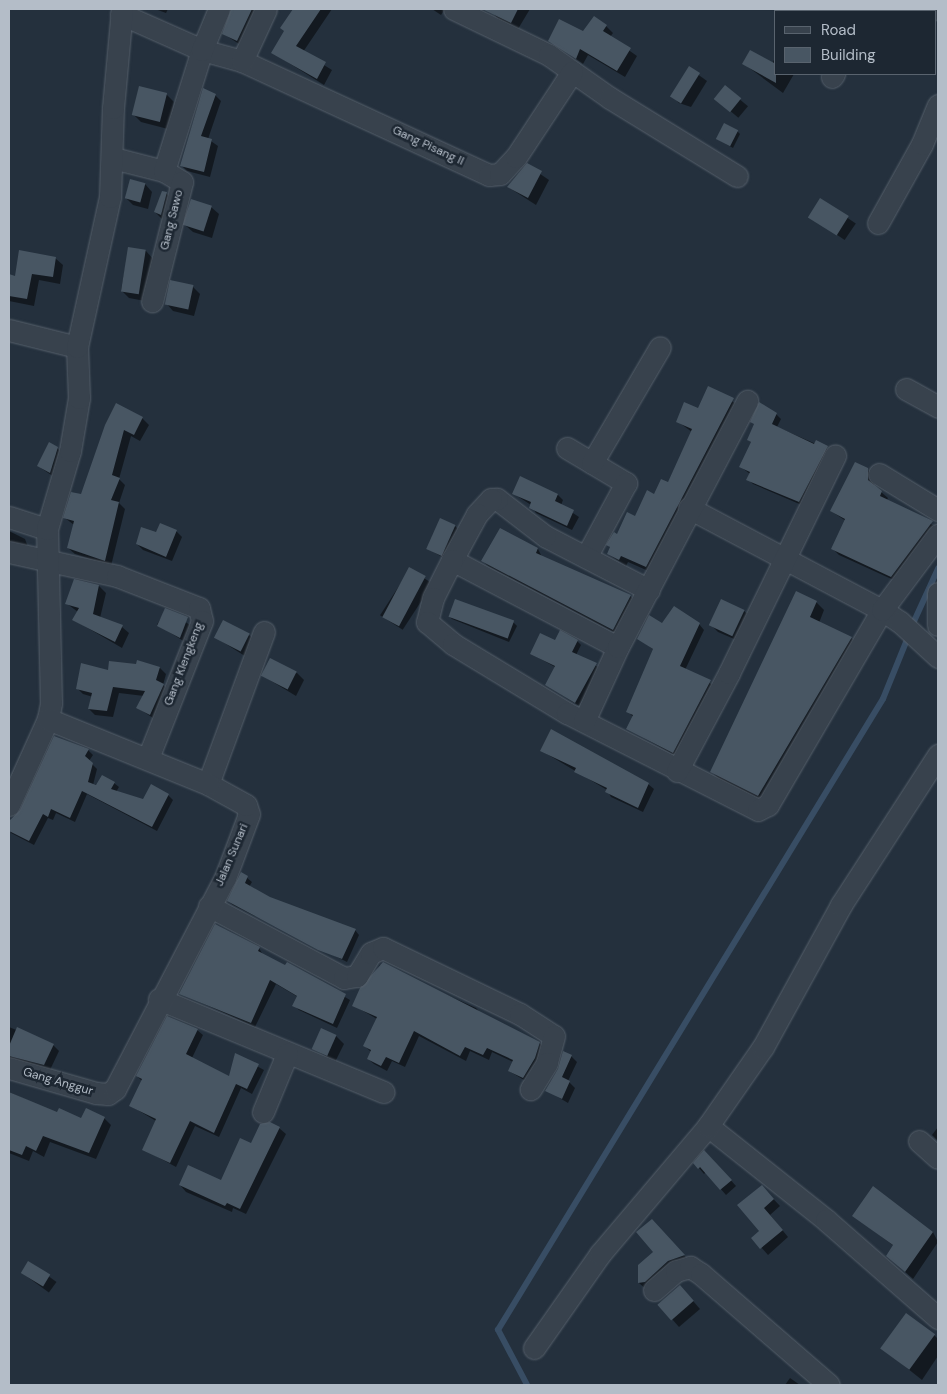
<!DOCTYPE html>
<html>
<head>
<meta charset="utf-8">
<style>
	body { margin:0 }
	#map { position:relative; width:947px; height:1394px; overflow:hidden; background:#24303d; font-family:"DM Sans",sans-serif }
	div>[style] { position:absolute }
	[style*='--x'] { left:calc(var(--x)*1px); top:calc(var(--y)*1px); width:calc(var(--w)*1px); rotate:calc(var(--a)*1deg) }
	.shadow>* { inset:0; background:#0007; transform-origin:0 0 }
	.stream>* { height:5.5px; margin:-2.75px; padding:0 2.75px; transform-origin:2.75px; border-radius:2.75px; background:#384d64 }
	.building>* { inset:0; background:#485663; transform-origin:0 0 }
	.roads { filter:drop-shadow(0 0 1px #56606b) drop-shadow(0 0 1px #56606b) }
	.street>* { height:21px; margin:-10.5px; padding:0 10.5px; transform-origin:10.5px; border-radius:10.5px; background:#38424d }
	span { translate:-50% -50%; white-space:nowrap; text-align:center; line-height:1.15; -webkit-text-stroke:5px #1d2732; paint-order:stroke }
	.street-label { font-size:12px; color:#b4bdc8 }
	.frame { position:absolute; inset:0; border:10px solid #b4bdc8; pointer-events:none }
	.legend { position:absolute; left:774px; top:10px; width:162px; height:65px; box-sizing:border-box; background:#1d2732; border:1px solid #59636e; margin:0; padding:6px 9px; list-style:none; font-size:15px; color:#b4bdc8 }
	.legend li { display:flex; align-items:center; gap:10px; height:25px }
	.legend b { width:25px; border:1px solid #59636e }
</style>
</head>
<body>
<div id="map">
	<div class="shadow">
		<div style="clip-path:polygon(155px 9px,168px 9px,166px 13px)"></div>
		<div style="clip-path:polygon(231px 9px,264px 9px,245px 48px,224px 34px)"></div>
		<div style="clip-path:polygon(295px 9px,332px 9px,303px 52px,332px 70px,324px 85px,273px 53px,285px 32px,282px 28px)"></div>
		<div style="clip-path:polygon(432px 9px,445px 9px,441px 15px)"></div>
		<div style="clip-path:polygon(494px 9px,530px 9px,518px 29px,499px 20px,492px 12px)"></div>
		<div style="clip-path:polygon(606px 26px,613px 33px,610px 37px,637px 56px,625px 77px,588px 55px,583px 64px,550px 41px)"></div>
		<div style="clip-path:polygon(776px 56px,776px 74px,794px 74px,783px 93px,744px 64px,772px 64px)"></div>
		<div style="clip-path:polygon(689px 68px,707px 81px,691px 107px,679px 103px,672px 96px)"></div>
		<div style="left:725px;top:87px;width:30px;height:15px;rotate:40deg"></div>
		<div style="clip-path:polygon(139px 88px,167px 95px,174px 102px,168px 129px,141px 122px,133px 114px)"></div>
		<div style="clip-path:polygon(215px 95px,221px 101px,208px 139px,218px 146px,210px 177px,187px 171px,181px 165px)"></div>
		<div style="clip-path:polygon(737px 131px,740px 134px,733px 148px,717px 139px)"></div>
		<div style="clip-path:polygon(527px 165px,549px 180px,536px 205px,508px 187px)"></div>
		<div style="clip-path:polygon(131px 180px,145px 184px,152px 192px,148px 209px,133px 205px,126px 198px)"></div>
		<div style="clip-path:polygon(166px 193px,173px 201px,162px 219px,155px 212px)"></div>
		<div style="left:821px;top:200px;width:42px;height:20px;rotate:34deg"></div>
		<div style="clip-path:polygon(211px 207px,219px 214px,212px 238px,193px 232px,185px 225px)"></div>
		<div style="clip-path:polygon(129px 248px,146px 251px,153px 259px,145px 301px,129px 298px,121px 290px)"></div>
		<div style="clip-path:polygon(55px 258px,63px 265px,60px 284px,39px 280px,34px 306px,9px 301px,9px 276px,16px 277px)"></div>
		<div style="clip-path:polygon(192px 286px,200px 294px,194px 316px,173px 311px,166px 303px)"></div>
		<div style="clip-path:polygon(709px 388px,740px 406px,653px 573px,628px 562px,626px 566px,608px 554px,611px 548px,608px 545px,668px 483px,692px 432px,677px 421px,698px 410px)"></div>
		<div style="clip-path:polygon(776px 414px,781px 419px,777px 427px,832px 451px,804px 506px,753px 484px,748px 479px,750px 474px,741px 467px,752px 443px,748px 440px)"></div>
		<div style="clip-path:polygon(142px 418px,149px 425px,140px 441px,131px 436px,119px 479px,125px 485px,119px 503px,125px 509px,111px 566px,75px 554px,68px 548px,74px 525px,65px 518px,81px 496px,106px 426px)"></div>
		<div style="clip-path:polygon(57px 448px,65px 455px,57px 479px,38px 466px)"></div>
		<div style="clip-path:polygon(867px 469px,874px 476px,874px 486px,888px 498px,887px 500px,938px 528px,898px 582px,839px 555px,833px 549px,846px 521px,831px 511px)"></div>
		<div style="clip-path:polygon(521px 478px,558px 495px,563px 500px,561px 505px,579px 517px,572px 530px,536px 513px,531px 505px,514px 494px)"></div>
		<div style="clip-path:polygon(455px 526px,458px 529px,444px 558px,428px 549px)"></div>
		<div style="clip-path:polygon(500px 529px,538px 549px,542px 557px,630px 596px,636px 602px,619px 635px,488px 566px,483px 561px)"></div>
		<div style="clip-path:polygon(9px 531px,25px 539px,28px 547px,9px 546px)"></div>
		<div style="clip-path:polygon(176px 531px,182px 537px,172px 561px,143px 550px,137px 544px,157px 533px)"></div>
		<div style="left:410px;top:569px;width:27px;height:55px;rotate:33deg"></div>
		<div style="clip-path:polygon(75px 581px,99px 586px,106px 593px,100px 618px,122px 627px,129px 633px,122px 648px,74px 620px,78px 612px,66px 603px)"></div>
		<div style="clip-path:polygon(796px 593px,816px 602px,824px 610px,819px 623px,851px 638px,859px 645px,767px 803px,720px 780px,712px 772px)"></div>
		<div style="clip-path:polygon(456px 601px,514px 623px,517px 626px,509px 642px,452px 619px,449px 616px)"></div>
		<div style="left:166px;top:610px;width:34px;height:17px;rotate:32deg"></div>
		<div style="clip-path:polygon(744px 611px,752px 618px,741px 642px,718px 632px,711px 625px)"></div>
		<div style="clip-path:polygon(699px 624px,704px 630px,685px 670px,715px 686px,678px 757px,628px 729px,633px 717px,628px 711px,654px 650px,638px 638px)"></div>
		<div style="clip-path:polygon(249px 635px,257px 642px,248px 658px,215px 637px)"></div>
		<div style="clip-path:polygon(577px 641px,581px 645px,576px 655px,600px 668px,579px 706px,547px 685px,555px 667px,532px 654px,556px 642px)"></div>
		<div style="clip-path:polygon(138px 662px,160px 668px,166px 674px,163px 685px,169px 691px,156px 720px,138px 708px,144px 696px,119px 693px,113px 717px,95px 715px,89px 709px,93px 697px,83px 694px,77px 688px,109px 672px,137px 665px)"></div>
		<div style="clip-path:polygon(297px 673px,304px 680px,296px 696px,263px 676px)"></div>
		<div style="clip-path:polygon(88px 750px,93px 755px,89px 761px,97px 769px,93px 785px,114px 783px,119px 787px,116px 792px,144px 801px,168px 795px,173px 800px,157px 831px,87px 794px,75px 822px,56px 813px,53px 820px,48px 818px,34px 845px,11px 833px,9px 824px,12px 818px)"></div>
		<div style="clip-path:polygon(542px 751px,648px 784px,654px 789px,643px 812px,611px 797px,607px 790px)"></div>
		<div style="clip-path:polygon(241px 873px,252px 882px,249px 887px,270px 898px,355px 930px,359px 935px,347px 962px,233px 905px,228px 901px)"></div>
		<div style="clip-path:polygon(259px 948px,263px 955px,286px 966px,287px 963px,350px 1000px,337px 1028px,299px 1010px,294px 1005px,298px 997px,276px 984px,255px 1027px,180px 993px)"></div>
		<div style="clip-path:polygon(380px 965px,476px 1008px,482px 1015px,539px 1043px,545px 1048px,529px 1083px,509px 1071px,513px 1062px,492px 1052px,489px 1060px,470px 1051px,466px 1061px,419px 1036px,405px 1067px,392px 1061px,387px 1071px,374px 1064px,368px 1059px,371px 1052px,365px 1046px,377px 1019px,353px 1005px)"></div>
		<div style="clip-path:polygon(9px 1027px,53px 1045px,59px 1051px,50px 1070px,9px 1064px)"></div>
		<div style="clip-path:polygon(197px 1030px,203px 1035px,192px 1058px,230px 1078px,235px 1054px,264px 1070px,252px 1094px,241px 1088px,219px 1137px,195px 1126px,176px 1167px,143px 1149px,156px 1121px,131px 1106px,142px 1081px,137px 1076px)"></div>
		<div style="clip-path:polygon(336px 1036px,344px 1044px,335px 1062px,313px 1048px)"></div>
		<div style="clip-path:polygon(571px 1056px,577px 1062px,568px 1081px,575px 1088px,568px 1103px,546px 1090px)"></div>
		<div style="clip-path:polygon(9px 1092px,58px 1114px,82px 1120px,104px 1118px,111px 1125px,96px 1159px,50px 1142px,44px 1157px,33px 1151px,29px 1161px,9px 1153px)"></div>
		<div style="clip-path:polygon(938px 1127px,938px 1141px,932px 1135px)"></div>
		<div style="clip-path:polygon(279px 1128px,286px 1134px,246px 1214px,233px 1208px,232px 1212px,186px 1192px,180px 1185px,221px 1182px,251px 1145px)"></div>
		<div style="clip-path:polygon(710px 1157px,736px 1186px,726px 1195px,706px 1172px,704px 1174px,699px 1168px)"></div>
		<div style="clip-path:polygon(761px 1186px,780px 1206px,770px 1215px,788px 1237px,768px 1255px,753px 1238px,761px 1231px)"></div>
		<div style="clip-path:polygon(854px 1216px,933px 1232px,938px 1242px,913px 1279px,895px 1263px,894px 1246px)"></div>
		<div style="clip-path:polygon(659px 1228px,691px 1263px,647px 1290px,639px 1283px,640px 1265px,655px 1252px)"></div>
		<div style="left:29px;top:1262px;width:34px;height:13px;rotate:36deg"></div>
		<div style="clip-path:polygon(687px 1294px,700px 1309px,679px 1327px,672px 1319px)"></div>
		<div style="clip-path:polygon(934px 1335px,938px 1339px,938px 1356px,922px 1380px,883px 1349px)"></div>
		<div style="clip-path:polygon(790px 1378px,800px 1385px,785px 1385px)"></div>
	</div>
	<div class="stream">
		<div style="--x:912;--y:626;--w:63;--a:-65.5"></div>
		<div style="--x:527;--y:1385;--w:62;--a:-117.8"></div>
		<div style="--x:498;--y:1330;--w:739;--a:-58.61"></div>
		<div style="--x:883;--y:699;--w:69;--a:-67.9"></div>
	</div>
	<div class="building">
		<div style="clip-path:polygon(231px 9px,252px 9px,237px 41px,222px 34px)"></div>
		<div style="clip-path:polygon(293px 9px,321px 9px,296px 46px,326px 62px,317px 79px,271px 53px,284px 31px,280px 28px)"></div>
		<div style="clip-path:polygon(482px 9px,518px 9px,511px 23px)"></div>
		<div style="clip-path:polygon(594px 16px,607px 25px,603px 31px,631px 48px,617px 71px,580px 49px,576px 59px,548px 41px,559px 19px,583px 31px)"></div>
		<div style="clip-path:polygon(750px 50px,776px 64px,776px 83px,742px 64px)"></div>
		<div style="left:689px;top:66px;width:13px;height:36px;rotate:32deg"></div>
		<div style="left:725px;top:85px;width:21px;height:18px;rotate:39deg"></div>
		<div style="left:139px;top:86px;width:29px;height:30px;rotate:14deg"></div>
		<div style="clip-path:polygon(203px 88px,216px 94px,201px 136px,212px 139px,204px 172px,180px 166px)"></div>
		<div style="left:724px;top:123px;width:16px;height:18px;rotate:27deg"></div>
		<div style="clip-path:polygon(527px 163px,542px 171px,528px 198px,507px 187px)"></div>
		<div style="left:130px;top:179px;width:16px;height:20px;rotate:15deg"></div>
		<div style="clip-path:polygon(162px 191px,167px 192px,161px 215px,154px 212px)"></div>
		<div style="left:820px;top:198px;width:34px;height:23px;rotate:32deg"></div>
		<div style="left:191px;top:199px;width:22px;height:27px;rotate:18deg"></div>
		<div style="left:128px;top:247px;width:18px;height:45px;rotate:9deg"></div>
		<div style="clip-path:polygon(19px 250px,56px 257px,53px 277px,32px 274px,27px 299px,9px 296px,9px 274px,15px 276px)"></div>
		<div style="left:170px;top:280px;width:24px;height:25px;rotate:12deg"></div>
		<div style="clip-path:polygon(708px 386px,734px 398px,646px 567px,621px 556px,619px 560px,607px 554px,610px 547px,606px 545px,614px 532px,617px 534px,627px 512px,635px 516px,647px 490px,654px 494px,661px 479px,668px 482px,692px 429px,676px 422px,684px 402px,698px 408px)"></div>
		<div style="clip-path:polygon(759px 402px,777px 413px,772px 424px,814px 444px,816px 440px,828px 446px,799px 502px,746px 480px,750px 472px,739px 467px,751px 442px,747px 440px,754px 424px,750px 422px)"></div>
		<div style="clip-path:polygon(116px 403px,143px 417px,134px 435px,124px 430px,112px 475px,120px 478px,111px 500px,119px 502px,105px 561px,67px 548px,74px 521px,63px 518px,71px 492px,81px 494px,105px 425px)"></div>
		<div style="clip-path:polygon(49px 442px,58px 447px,50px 473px,37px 466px)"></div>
		<div style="clip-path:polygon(855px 462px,868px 468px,868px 480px,882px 491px,880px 496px,933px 521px,891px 577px,831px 549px,845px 519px,830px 511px)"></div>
		<div style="clip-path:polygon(520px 476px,558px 494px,555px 501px,574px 510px,567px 526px,529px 508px,531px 502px,512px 494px)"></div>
		<div style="left:440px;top:518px;width:17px;height:34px;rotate:24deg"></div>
		<div style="clip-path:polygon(160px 523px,177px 530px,166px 557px,136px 544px,141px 527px,156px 532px)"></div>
		<div style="clip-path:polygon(500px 528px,538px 548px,536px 553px,631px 595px,613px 630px,481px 561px)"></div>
		<div style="left:409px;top:567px;width:19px;height:57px;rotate:28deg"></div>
		<div style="clip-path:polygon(74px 579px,99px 585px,93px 614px,123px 625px,115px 642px,72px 620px,79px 608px,65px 604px)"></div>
		<div style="clip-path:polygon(796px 591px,817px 601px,810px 617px,852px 637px,758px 796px,710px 772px)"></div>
		<div style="left:455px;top:599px;width:63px;height:19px;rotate:20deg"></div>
		<div style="left:721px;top:599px;width:26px;height:29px;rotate:25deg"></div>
		<div style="clip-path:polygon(674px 606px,700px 623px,680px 666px,711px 680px,673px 753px,626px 729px,633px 715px,626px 712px,653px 649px,637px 639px,649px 615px,662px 623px)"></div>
		<div style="clip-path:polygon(165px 608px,188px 617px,180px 638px,157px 626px)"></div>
		<div style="left:223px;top:620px;width:30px;height:20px;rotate:27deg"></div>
		<div style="clip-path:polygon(560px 630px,578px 640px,572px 652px,597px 663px,575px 703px,545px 685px,555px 666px,530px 654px,540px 633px,555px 640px)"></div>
		<div style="left:270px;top:658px;width:30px;height:20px;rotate:27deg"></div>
		<div style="clip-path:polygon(137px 660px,160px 667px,156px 680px,164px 684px,150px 715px,136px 708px,145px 691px,113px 687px,107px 711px,88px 709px,92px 693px,76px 689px,81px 663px,108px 670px,109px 661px,136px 664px)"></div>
		<div style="clip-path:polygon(551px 729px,649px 783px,638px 808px,605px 792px,607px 788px,574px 772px,576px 768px,540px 751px)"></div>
		<div style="clip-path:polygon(54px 736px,89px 749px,85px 756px,93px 763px,88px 782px,96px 785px,102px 775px,115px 782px,111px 789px,143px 799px,151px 784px,169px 794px,152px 827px,82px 791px,70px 818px,51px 809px,48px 817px,43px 814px,29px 841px,9px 831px,9px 821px,20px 810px)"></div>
		<div style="clip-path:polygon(241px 872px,248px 876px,245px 883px,270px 897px,356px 929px,342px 959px,318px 950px,227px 901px)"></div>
		<div style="clip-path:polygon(215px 924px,260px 947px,258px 951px,285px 965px,287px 962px,346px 994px,333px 1024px,292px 1006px,297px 996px,270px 980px,251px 1023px,179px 994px)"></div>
		<div style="clip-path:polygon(383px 962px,540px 1042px,535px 1058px,523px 1078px,508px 1071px,513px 1060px,487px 1048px,483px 1055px,465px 1047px,460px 1056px,414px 1031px,399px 1063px,386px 1057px,381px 1066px,367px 1059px,371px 1050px,363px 1046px,377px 1017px,352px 1006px,360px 988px)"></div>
		<div style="clip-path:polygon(167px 1016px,198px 1029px,186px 1054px,229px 1076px,235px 1053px,259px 1064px,247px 1089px,236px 1084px,214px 1133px,190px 1121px,170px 1163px,142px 1150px,156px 1119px,129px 1106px,142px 1079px,136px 1076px)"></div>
		<div style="clip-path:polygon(17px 1027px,54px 1044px,44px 1065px,9px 1056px,9px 1046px)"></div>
		<div style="left:321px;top:1028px;width:17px;height:23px;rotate:24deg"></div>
		<div style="clip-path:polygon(563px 1051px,572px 1055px,562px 1077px,570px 1081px,562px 1099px,545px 1091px,558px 1069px)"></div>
		<div style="clip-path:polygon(9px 1092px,57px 1112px,59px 1108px,81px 1118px,86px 1108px,105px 1117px,89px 1153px,43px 1136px,36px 1151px,26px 1146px,22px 1155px,9px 1150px)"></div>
		<div style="clip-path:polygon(270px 1122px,280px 1127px,240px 1209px,227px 1203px,225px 1206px,179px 1185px,188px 1165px,221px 1180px,240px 1138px,251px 1143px,260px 1124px)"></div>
		<div style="clip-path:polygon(704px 1150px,732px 1180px,720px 1190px,700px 1167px,698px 1169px,693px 1163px)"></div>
		<div style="clip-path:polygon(762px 1185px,774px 1199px,764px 1208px,783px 1230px,760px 1249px,751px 1238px,759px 1231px,737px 1205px)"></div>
		<div style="clip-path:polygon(873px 1186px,933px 1232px,905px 1272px,886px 1256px,893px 1245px,852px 1216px)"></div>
		<div style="clip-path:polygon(652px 1219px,685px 1255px,668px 1261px,645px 1282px,638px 1283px,638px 1265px,653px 1252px,636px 1232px)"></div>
		<div style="left:28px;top:1261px;width:26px;height:14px;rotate:31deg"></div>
		<div style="left:680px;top:1285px;width:21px;height:30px;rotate:49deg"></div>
		<div style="left:906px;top:1313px;width:36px;height:44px;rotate:36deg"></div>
	</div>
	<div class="roads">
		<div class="street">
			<div style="--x:454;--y:9;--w:106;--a:25.8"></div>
			<div style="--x:549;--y:55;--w:75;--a:35.2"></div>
			<div style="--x:610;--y:98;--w:149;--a:31.6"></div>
			<div style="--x:812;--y:9;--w:4;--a:27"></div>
			<div style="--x:937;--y:9;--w:1;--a:0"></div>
			<div style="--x:876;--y:11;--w:3;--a:-45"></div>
			<div style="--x:121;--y:14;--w:89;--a:24"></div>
			<div style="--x:202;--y:50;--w:41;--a:15.4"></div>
			<div style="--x:242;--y:61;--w:272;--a:24.8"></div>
			<div style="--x:489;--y:175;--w:11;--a:-5"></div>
			<div style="--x:500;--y:174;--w:23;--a:-47"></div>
			<div style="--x:516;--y:157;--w:102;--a:-56.6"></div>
			<div style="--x:242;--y:61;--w:57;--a:-65.2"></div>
			<div style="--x:832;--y:77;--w:4;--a:-56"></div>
			<div style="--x:113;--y:158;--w:53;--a:14.3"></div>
			<div style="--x:164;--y:171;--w:21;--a:31"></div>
			<div style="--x:182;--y:182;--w:123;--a:104.1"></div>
			<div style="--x:164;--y:171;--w:127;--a:-72.6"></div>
			<div style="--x:202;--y:50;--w:44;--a:-67.5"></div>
			<div style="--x:878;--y:223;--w:90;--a:-60.9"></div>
			<div style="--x:922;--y:144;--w:42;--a:-67.7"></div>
			<div style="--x:9;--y:330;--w:70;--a:14"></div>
			<div style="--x:906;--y:389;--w:37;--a:29"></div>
			<div style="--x:567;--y:448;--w:69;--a:30.7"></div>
			<div style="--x:626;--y:483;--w:84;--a:118.4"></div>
			<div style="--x:592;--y:463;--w:134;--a:-59.6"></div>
			<div style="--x:879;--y:474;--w:69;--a:31.4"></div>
			<div style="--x:689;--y:508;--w:218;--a:27.9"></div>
			<div style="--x:882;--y:610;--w:22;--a:34"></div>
			<div style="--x:900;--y:622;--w:52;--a:42.6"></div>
			<div style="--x:9;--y:517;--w:40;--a:18"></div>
			<div style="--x:9;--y:552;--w:111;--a:12.5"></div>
			<div style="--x:117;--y:576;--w:88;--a:21.3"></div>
			<div style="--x:199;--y:608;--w:13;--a:77"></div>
			<div style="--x:202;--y:621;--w:147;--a:111.5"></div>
			<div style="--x:452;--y:560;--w:187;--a:27.7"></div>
			<div style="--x:649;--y:590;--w:117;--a:-152.6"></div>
			<div style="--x:545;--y:536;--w:61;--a:-142.4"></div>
			<div style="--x:497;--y:499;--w:6;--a:180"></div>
			<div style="--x:491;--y:499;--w:21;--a:133"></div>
			<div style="--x:477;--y:514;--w:52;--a:118.5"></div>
			<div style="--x:452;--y:560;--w:42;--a:116.6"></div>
			<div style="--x:433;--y:598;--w:25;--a:104"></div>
			<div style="--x:427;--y:622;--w:34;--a:40"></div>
			<div style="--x:453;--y:644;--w:133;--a:31.2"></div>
			<div style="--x:567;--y:713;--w:214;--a:26.9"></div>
			<div style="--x:758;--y:810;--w:11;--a:-27"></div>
			<div style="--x:768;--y:805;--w:226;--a:-59.7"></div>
			<div style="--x:882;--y:610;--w:94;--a:-53.3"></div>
			<div style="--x:938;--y:593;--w:32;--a:90"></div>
			<div style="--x:584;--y:721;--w:81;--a:-65.3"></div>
			<div style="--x:618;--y:647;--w:278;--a:-62.3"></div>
			<div style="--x:677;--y:771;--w:111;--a:-62"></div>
			<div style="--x:729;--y:673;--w:242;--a:-64"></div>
			<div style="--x:208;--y:784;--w:162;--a:-69.8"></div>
			<div style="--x:9;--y:805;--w:94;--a:-65.6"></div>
			<div style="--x:48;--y:719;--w:16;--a:-79"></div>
			<div style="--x:51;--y:703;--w:174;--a:-91.3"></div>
			<div style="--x:47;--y:529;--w:81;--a:-73.6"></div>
			<div style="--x:70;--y:451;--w:54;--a:-80.4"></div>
			<div style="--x:79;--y:398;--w:51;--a:-92.2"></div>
			<div style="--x:77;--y:347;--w:154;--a:-77.6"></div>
			<div style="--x:110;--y:197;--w:89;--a:-88.1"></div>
			<div style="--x:113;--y:108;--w:99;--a:-84.8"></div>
			<div style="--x:209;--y:906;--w:153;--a:28.1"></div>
			<div style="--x:344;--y:978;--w:13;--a:-9"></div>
			<div style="--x:357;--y:976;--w:27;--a:-59"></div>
			<div style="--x:371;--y:953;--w:13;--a:-23"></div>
			<div style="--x:383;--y:948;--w:152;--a:25.7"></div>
			<div style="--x:520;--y:1014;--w:40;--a:32.9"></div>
			<div style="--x:554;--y:1036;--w:28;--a:105"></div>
			<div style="--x:547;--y:1063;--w:31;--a:122"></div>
			<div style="--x:159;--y:999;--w:243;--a:22.5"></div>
			<div style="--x:9;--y:1068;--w:91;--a:16"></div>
			<div style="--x:96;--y:1093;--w:12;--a:5"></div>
			<div style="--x:108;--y:1094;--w:9;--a:-36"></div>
			<div style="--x:115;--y:1089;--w:238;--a:-62.5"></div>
			<div style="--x:225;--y:878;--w:68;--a:-69.4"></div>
			<div style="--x:249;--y:814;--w:9;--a:-108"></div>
			<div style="--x:246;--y:805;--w:43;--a:-151.1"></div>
			<div style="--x:208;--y:784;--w:173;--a:-157.9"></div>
			<div style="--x:263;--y:1112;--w:63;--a:-67.5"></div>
			<div style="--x:708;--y:1126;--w:151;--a:38.5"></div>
			<div style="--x:826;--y:1220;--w:149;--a:41.2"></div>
			<div style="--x:919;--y:1141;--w:25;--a:42"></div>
			<div style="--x:654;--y:1290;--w:29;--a:-41"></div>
			<div style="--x:676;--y:1271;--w:15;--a:-16"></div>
			<div style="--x:690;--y:1267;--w:13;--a:32"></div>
			<div style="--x:701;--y:1274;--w:169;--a:40.9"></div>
			<div style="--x:534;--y:1348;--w:115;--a:-54.9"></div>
			<div style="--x:600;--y:1254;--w:167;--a:-49.8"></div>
			<div style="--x:708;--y:1126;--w:96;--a:-55.2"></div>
			<div style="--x:763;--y:1047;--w:162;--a:-61.2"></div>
			<div style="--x:841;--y:905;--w:179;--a:-57.1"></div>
		</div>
	</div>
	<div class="street-label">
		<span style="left:428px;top:146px;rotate:25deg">Gang Pisang II</span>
		<span style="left:172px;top:220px;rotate:-76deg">Gang Sawo</span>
		<span style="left:184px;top:664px;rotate:-69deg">Gang Klengkeng</span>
		<span style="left:232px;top:855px;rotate:-67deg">Jalan Sunari</span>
		<span style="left:58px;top:1082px;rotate:16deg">Gang Anggur</span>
	</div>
	<div class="frame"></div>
	<ul class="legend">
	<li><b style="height:6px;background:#38424d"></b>Road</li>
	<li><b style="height:14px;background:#485663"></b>Building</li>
	</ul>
</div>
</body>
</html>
